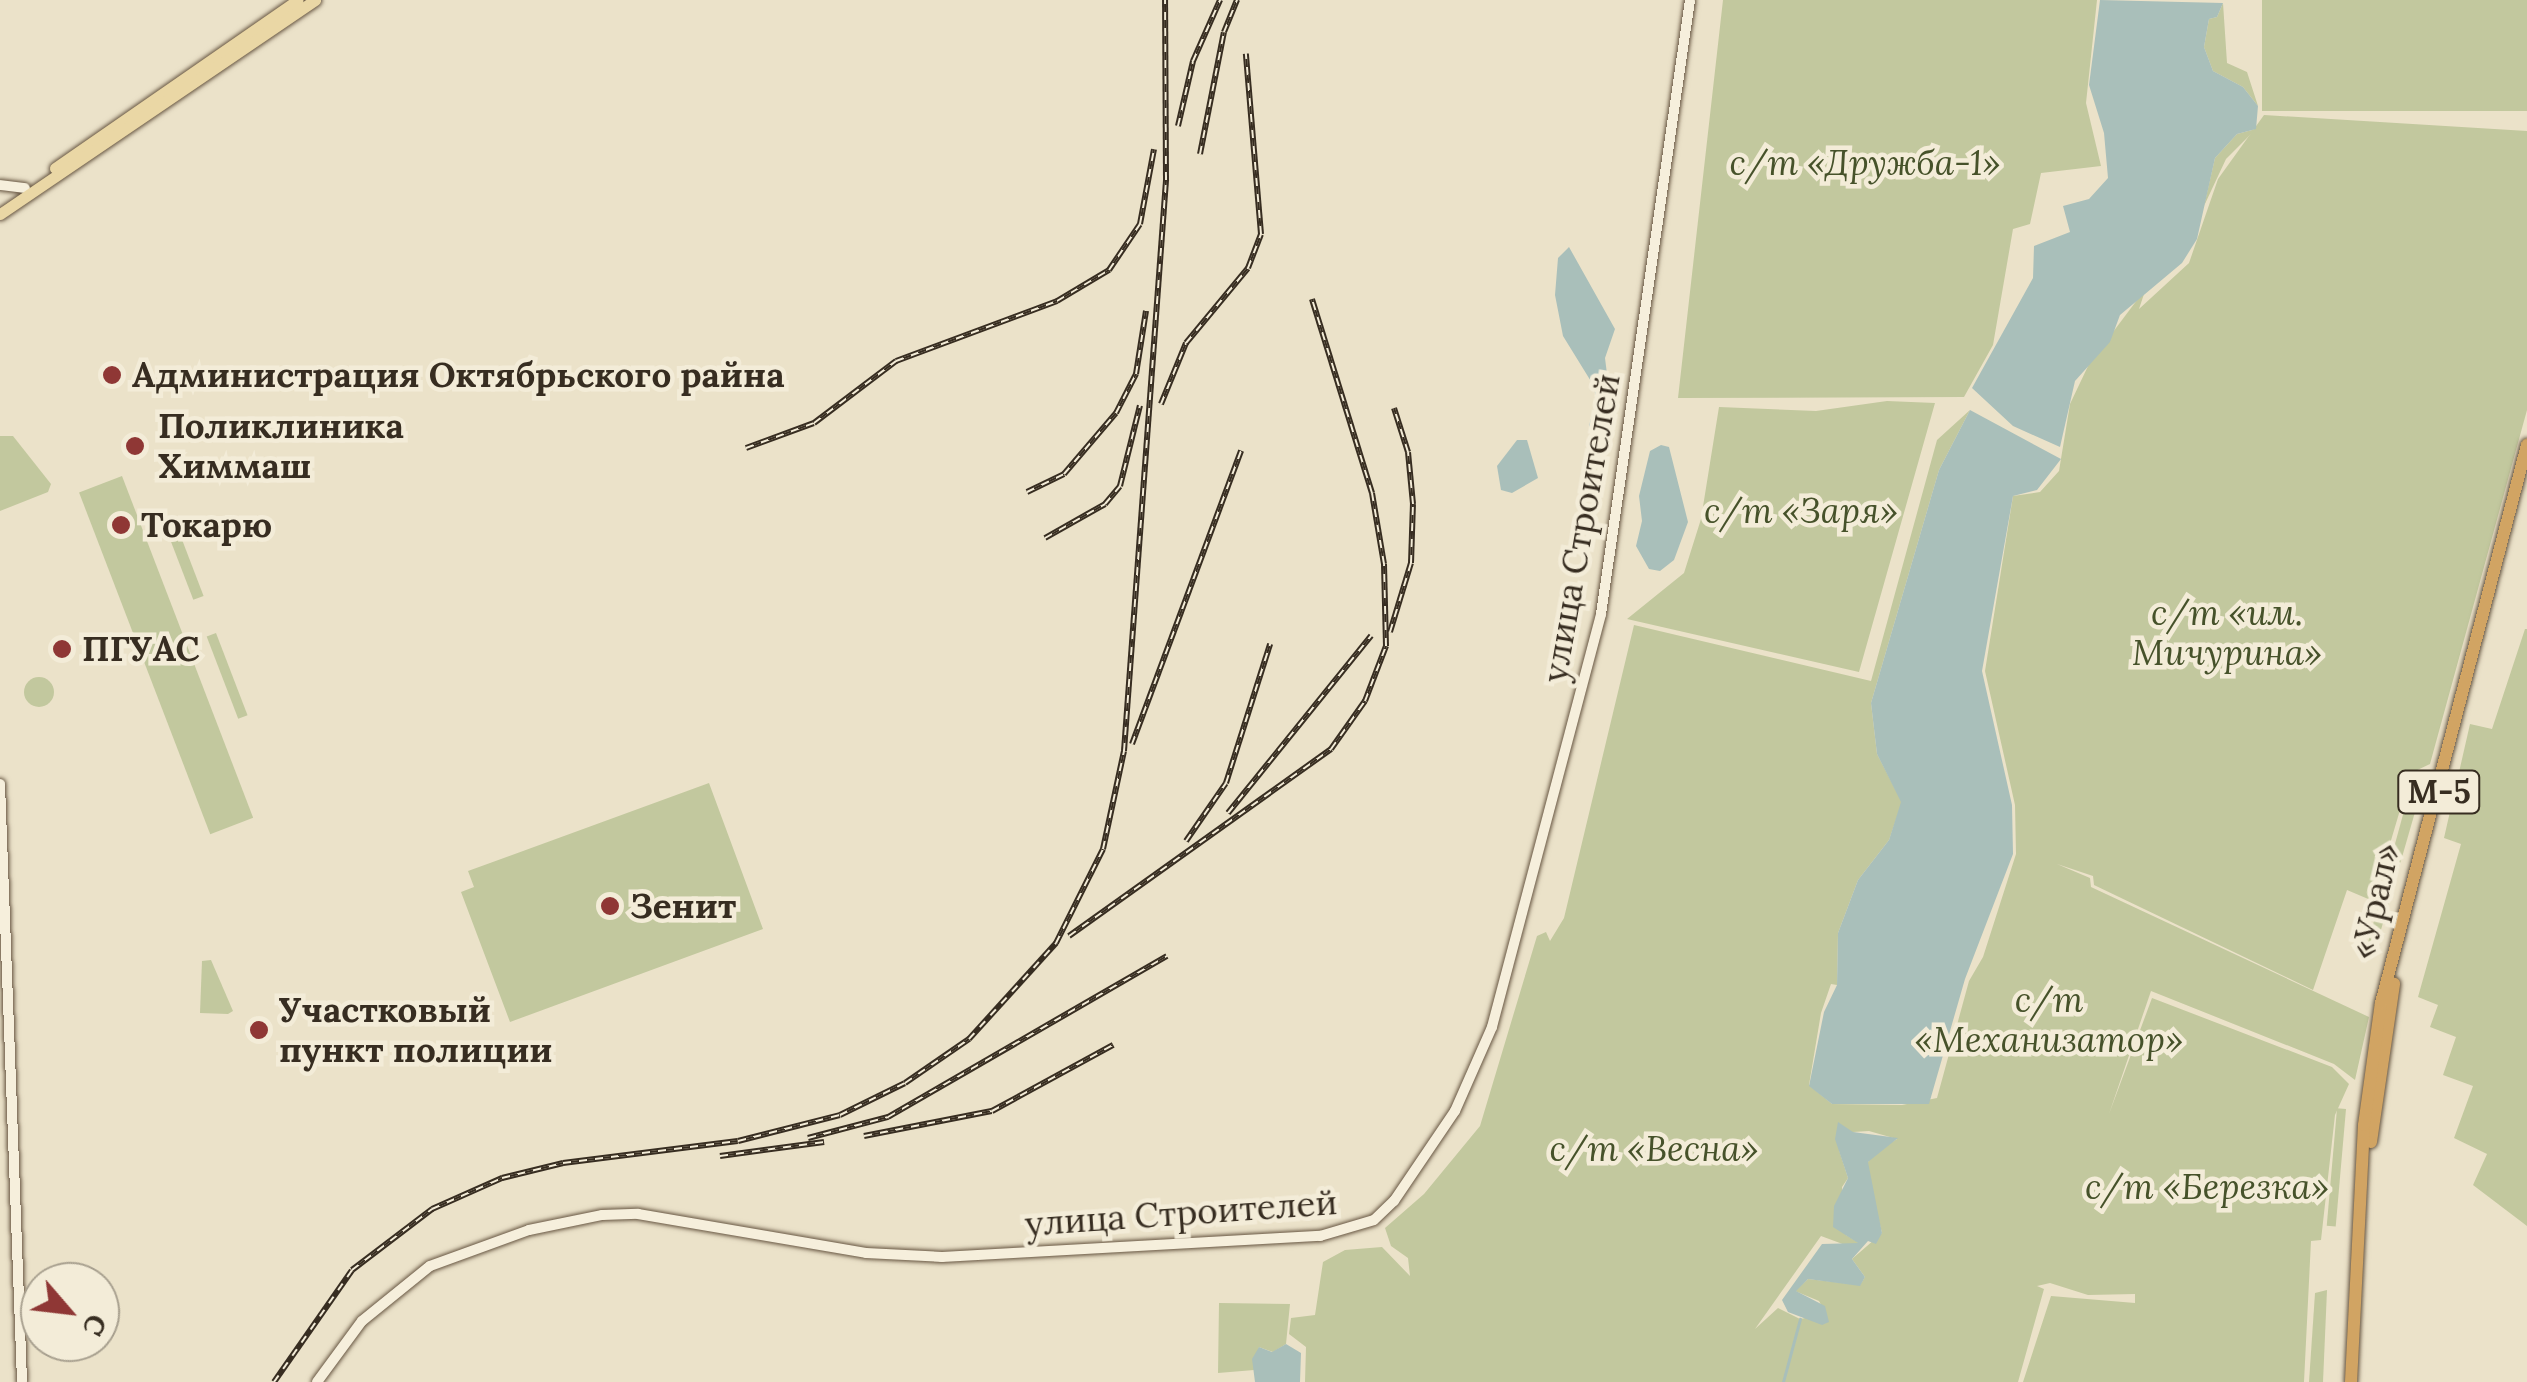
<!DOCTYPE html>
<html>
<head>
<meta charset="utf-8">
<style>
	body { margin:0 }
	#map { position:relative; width:2527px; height:1382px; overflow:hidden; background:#ebe2c9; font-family:Lora,serif }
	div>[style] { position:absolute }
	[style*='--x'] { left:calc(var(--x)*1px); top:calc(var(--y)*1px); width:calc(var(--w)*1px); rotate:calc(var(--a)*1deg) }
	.green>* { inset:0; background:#c2c89e; transform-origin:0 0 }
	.round { border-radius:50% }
	.water>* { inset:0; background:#a9bfba }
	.stream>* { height:2.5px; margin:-1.25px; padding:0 1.25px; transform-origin:1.25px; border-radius:1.25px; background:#a9bfba }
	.roads { filter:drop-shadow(0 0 2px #675642) drop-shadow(0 0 2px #675642) }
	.secondary>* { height:10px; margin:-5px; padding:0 5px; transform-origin:5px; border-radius:5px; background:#f6efdc }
	.primary>* { height:11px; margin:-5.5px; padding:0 5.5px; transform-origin:5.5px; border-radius:5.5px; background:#ead7a5 }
	.highway>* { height:12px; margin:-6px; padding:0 6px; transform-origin:6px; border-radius:6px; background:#d1a463 }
	.rail>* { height:6px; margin-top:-3px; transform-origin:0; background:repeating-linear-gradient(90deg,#f3ecd8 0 8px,#372d21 0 16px); box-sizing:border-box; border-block:2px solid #372d21 }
	.dots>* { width:28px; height:28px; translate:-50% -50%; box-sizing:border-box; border:5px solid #f3ecd8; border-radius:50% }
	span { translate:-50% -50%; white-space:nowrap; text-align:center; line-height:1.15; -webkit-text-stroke:9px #f3ecd8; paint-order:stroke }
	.shield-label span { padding:2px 8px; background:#f3ecd8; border:2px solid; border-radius:8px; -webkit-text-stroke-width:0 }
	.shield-label { font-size:32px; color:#372d21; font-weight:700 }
	.park-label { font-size:35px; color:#46522a; font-style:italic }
	.poi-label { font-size:35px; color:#372d21; font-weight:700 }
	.left { translate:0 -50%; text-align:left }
	.street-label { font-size:35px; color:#372d21 }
	.north { position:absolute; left:20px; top:1262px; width:100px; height:100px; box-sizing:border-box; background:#f3ecd8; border:2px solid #a8a08f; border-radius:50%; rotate:118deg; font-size:28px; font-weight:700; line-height:40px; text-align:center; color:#372d21 }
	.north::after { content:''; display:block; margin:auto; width:35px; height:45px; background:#8f3735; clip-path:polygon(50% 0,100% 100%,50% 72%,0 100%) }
</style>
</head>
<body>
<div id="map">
	<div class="green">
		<div style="clip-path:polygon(1723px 0,2097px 0,2086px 103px,2101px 166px,2041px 173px,2030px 224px,2013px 229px,1993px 345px,1964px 397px,1678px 398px)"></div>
		<div style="left:2262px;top:0;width:265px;height:111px"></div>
		<div style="clip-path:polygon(2223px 3px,2227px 63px,2247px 72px,2258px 106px,2243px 87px,2213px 71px,2204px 47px,2209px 19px,2217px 17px)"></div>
		<div style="clip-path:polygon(evenodd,2264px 115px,2527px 131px,2527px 410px,2430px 764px,2411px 773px,2373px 901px,2347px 890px,2313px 990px,2094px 885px,2093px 876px,2057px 864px,2090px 878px,2091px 887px,2369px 1017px,2355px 1080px,2334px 1064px,2151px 991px,2109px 1114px,2152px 998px,2332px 1067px,2349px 1084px,2335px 1115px,2321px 1240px,2311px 1241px,2304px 1382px,2023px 1382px,2051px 1296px,2135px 1303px,2135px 1294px,2088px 1295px,2050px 1283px,2037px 1286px,2044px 1289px,2018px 1382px,1305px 1382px,1306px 1347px,1289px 1334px,1291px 1318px,1315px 1315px,1323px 1262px,1345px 1250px,1382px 1247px,1410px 1276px,1408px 1258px,1391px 1246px,1385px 1228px,1424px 1194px,1480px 1126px,1537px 936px,1546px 932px,1550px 941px,1564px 918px,1634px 625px,1871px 681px,1937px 440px,1970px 410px,1939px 470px,1871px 703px,1877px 754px,1902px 802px,1889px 840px,1858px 880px,1838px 933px,1837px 985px,1831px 984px,1821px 1013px,1809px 1085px,1832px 1104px,1902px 1105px,1937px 1098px,1969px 981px,1983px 957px,2016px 854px,2015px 805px,1985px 671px,2013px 496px,2040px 492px,2059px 471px,2070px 404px,2089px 364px,2146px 288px,2139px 309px,2189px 263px,2218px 179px,2264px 115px,1869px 1131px,1897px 1139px,1870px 1156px,1866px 1169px,1882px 1233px,1852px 1259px,1865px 1277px,1860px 1285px,1808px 1279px,1795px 1291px,1819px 1301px,1826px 1314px,1800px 1319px,1778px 1308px,1755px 1329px,1821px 1236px,1848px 1246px,1859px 1243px,1846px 1235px,1842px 1187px,1848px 1178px,1839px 1150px,1853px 1132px,1869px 1131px)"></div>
		<div style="clip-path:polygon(2256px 129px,2226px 159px,2204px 206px,2215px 158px,2237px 134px)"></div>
		<div style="clip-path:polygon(1887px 401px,1935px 403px,1859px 672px,1627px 619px,1684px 573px,1701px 519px,1719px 407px,1816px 411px)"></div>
		<div style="clip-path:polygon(0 436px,13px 436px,51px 484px,48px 492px,0 511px)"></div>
		<div style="left:122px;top:476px;width:366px;height:46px;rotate:69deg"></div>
		<div style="left:176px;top:524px;width:77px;height:11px;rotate:69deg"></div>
		<div style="clip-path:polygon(2525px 629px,2527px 629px,2527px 1226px,2473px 1185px,2487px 1154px,2454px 1138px,2473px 1086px,2443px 1075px,2456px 1037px,2430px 1027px,2438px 1005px,2418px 997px,2461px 844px,2444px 838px,2470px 724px,2492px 729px)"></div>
		<div style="left:216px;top:633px;width:88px;height:10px;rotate:69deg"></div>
		<div class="round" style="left:24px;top:677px;width:30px;height:30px"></div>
		<div style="clip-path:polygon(2419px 775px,2424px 781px,2376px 947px,2366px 950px,2413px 778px)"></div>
		<div style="clip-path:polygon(709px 783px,763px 929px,510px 1022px,461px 892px,474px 887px,468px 871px)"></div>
		<div style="clip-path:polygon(211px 960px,233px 1011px,228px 1014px,200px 1013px,202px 961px)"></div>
		<div style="left:2346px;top:1109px;width:118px;height:9px;rotate:95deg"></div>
		<div style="clip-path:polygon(2327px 1290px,2323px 1382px,2309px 1382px,2315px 1293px)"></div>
		<div style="clip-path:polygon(1219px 1303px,1290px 1304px,1286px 1344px,1273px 1352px,1259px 1347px,1254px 1370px,1218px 1373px)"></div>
	</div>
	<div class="water">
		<div style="clip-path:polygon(2100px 0,2223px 3px,2217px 17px,2209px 19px,2204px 47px,2213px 71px,2243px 87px,2258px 106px,2256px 129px,2237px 134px,2215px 158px,2197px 239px,2182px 263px,2120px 315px,2110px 342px,2075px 381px,2060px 447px,2013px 426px,1972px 388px,2033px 278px,2034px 246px,2070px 232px,2063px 206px,2089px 199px,2108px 178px,2104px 133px,2089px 85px)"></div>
		<div style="clip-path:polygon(1569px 247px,1615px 329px,1605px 358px,1611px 406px,1594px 437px,1589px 425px,1597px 400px,1592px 383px,1563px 336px,1555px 295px,1558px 258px)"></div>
		<div style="clip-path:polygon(1970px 410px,2061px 459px,2037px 490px,2013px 496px,1982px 671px,2012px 805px,2013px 854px,1965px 979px,1929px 1104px,1832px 1104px,1809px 1086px,1824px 1012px,1837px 985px,1838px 933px,1858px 880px,1889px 840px,1901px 802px,1877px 754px,1871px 703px,1939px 470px)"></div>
		<div style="clip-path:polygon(1517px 440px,1527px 440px,1538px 478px,1512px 493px,1501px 490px,1497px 466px)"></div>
		<div style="clip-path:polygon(1661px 445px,1669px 447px,1688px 522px,1674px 560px,1660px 571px,1649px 569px,1636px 546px,1642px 521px,1639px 496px,1650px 451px)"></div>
		<div style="clip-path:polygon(1838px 1122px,1853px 1132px,1898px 1138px,1868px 1162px,1882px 1233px,1876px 1244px,1868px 1241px,1852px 1259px,1865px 1277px,1860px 1286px,1808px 1279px,1796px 1291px,1825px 1306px,1829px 1322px,1822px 1325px,1788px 1312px,1782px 1300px,1822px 1244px,1858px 1243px,1833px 1227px,1834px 1206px,1848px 1178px,1835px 1139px)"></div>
		<div style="clip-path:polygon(1286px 1344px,1301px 1353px,1300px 1382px,1255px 1382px,1252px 1359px,1259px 1347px,1272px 1352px)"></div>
	</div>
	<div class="stream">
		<div style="--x:1783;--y:1382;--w:65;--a:-74.9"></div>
	</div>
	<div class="roads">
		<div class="secondary">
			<div style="--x:0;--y:185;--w:25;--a:7"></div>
			<div style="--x:0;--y:784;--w:598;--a:87.89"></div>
			<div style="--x:317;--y:1382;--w:76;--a:-53.6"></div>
			<div style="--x:362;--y:1321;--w:87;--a:-39"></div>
			<div style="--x:430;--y:1266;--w:105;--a:-20"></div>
			<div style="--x:529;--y:1230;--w:75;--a:-11.6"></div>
			<div style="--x:602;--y:1215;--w:36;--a:-2"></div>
			<div style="--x:638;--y:1214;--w:231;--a:9.7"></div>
			<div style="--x:866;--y:1253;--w:76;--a:3"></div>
			<div style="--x:942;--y:1257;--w:379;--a:-3.2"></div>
			<div style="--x:1320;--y:1236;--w:56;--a:-16.5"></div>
			<div style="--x:1374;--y:1220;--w:28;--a:-44"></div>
			<div style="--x:1394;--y:1201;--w:109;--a:-55.9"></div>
			<div style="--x:1455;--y:1111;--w:92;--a:-66.2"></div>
			<div style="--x:1492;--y:1027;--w:427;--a:-75.2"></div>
			<div style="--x:1601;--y:614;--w:620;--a:-81.75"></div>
		</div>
		<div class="primary">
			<div style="--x:55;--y:168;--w:295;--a:-34.7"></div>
			<div style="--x:0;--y:214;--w:381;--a:-34.2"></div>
		</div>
		<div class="highway">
			<div style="--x:2371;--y:1142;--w:160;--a:-81.7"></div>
			<div style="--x:2351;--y:1382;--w:257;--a:-87.1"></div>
			<div style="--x:2364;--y:1125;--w:123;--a:-82.1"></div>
			<div style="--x:2381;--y:1003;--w:577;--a:-75.34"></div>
		</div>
	</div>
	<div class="rail">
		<div style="--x:1178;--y:126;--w:67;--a:-77"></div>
		<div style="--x:1193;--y:61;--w:67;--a:-66.1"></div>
		<div style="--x:1200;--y:154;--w:124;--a:-78.9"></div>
		<div style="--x:1224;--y:32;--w:35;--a:-68"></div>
		<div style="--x:1161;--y:404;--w:66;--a:-67.7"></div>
		<div style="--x:1186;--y:343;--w:97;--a:-50.4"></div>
		<div style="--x:1248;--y:268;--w:36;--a:-69"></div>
		<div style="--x:1261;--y:234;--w:181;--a:-94.8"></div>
		<div style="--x:746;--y:448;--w:72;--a:-20.2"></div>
		<div style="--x:814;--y:423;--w:103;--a:-37.1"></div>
		<div style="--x:896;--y:361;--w:172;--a:-20.4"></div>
		<div style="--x:1057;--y:301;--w:61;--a:-30.8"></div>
		<div style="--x:1109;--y:270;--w:55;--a:-56"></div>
		<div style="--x:1140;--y:224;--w:76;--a:-79.4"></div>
		<div style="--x:1027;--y:492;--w:41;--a:-25.9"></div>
		<div style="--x:1064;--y:474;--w:80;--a:-49.6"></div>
		<div style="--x:1116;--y:413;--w:44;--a:-62.9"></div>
		<div style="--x:1136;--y:374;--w:64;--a:-81"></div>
		<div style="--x:1045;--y:538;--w:69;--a:-29.5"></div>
		<div style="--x:1105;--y:504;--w:23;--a:-50"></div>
		<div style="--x:1120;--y:486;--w:83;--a:-76.1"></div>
		<div style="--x:1390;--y:632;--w:72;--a:-73.1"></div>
		<div style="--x:1411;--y:563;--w:59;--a:-88.1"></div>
		<div style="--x:1413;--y:504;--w:52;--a:-95.5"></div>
		<div style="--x:1408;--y:452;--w:46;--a:-107.7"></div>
		<div style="--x:1132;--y:744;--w:313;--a:-69.6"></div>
		<div style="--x:1228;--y:813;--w:228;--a:-51.1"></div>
		<div style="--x:1186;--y:841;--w:70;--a:-55.4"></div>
		<div style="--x:1226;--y:783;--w:146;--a:-72.4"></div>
		<div style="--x:1069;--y:936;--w:322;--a:-35.5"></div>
		<div style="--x:1331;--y:749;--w:59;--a:-54.7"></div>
		<div style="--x:1365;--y:701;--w:59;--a:-69.1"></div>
		<div style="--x:1386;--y:646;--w:82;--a:-91.4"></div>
		<div style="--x:1384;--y:564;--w:72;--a:-99.6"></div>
		<div style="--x:1372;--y:493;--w:203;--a:-107.2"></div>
		<div style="--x:864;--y:1136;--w:130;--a:-11.1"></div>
		<div style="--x:992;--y:1111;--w:138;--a:-28.6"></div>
		<div style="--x:808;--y:1138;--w:83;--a:-14.7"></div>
		<div style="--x:888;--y:1117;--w:322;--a:-30"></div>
		<div style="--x:720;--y:1156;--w:105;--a:-7.7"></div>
		<div style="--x:274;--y:1382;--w:136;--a:-55.1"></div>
		<div style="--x:352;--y:1270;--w:101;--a:-37.3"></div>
		<div style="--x:432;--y:1209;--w:77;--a:-23.9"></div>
		<div style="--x:502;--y:1178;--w:63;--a:-13.8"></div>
		<div style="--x:563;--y:1163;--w:176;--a:-7.2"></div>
		<div style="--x:738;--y:1141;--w:105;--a:-14.3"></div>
		<div style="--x:840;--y:1115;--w:72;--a:-26.2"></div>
		<div style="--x:905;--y:1083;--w:78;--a:-34.5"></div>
		<div style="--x:969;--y:1039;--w:130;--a:-47.8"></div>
		<div style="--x:1056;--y:943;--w:105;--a:-63.4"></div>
		<div style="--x:1103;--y:849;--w:100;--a:-77.9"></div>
		<div style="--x:1124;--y:751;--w:573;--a:-85.79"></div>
		<div style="--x:1166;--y:180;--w:180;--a:-90.3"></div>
	</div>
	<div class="dots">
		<div style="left:112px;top:375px;background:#8f3735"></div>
		<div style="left:135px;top:446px;background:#8f3735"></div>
		<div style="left:121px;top:525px;background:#8f3735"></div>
		<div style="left:62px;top:649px;background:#8f3735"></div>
		<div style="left:610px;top:906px;background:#8f3735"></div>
		<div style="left:259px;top:1030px;background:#8f3735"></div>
	</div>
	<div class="shield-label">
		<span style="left:2439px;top:792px">М-5</span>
	</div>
	<div class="park-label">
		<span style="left:1865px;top:163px">с/т «Дружба-1»</span>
		<span style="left:1801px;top:511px">с/т «Заря»</span>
		<span style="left:2227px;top:633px">с/т «им.<br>Мичурина»</span>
		<span style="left:2049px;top:1020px">с/т<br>«Механизатор»</span>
		<span style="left:1654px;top:1149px">с/т «Весна»</span>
		<span style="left:2207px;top:1187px">с/т «Березка»</span>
	</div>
	<div class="poi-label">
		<span class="left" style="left:132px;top:375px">Администрация Октябрьского райна</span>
		<span class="left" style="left:158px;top:446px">Поликлиника<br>Химмаш</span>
		<span class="left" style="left:141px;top:525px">Токарю</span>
		<span class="left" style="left:82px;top:649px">ПГУАС</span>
		<span class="left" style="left:630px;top:906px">Зенит</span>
		<span class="left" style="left:279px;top:1030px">Участковый<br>пункт полиции</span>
	</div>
	<div class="street-label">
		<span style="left:1581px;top:528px;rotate:-80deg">улица Строителей</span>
		<span style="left:2375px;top:901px;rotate:-77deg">«Урал»</span>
		<span style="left:1181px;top:1213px;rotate:-4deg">улица Строителей</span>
	</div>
	<div class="north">С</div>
</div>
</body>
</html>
